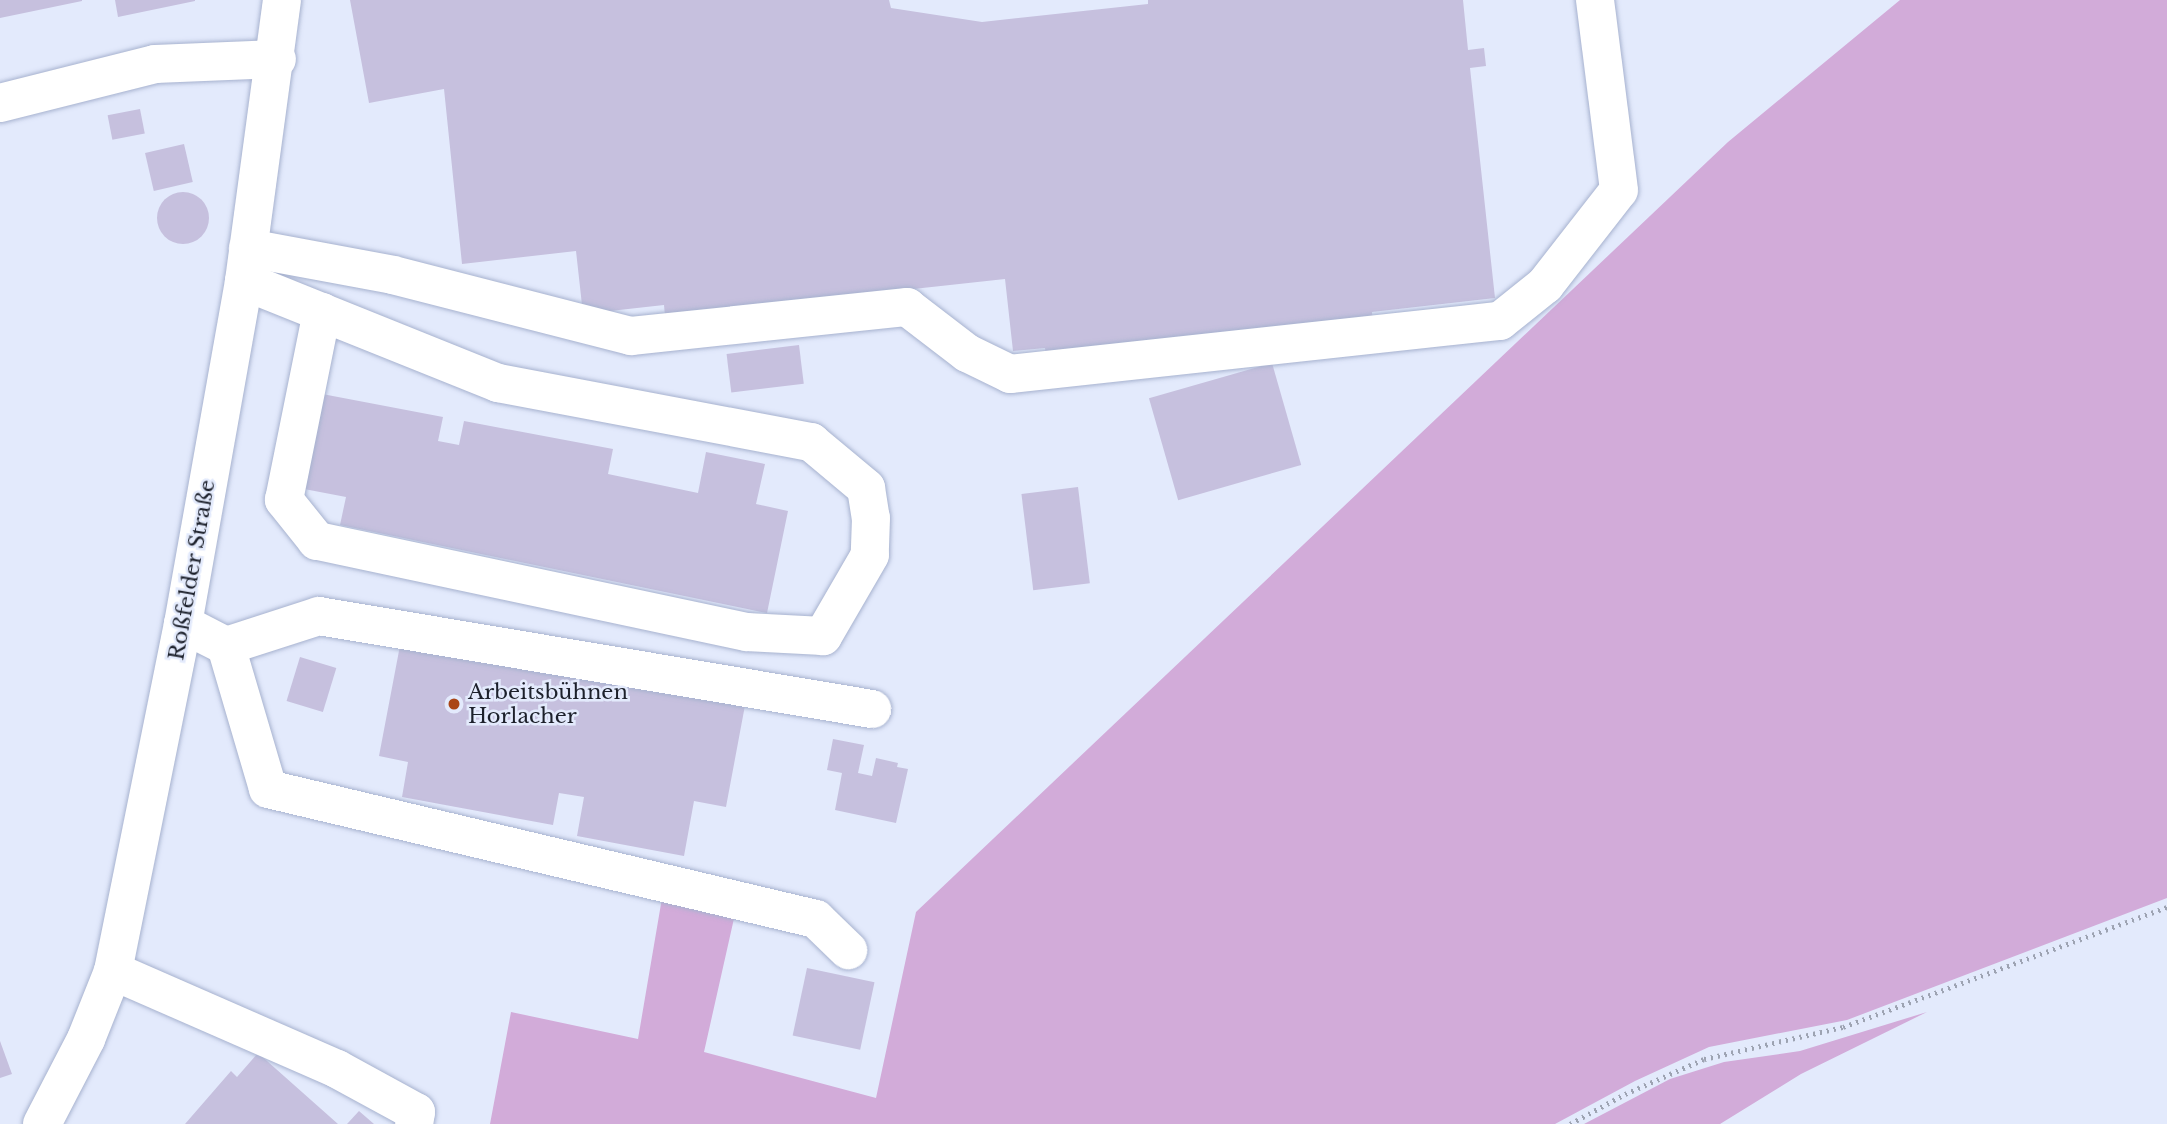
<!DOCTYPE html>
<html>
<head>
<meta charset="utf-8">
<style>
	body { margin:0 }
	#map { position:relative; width:2167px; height:1124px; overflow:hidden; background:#e3eafc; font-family:"Libre Baskerville",serif }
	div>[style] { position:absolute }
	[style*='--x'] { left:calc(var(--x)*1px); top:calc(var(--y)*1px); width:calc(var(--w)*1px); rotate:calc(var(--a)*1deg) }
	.green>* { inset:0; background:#d2abd9 }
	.building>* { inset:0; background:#c6c0de; transform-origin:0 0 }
	.round { border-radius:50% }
	.path>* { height:4.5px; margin-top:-2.25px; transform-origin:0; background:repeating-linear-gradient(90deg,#9da3b2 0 2px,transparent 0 7px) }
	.roads { filter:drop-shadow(0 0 2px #a7b2cf) drop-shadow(0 0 2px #a7b2cf) }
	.minor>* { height:38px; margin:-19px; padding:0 19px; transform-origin:19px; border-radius:19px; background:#fff }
	.dots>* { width:19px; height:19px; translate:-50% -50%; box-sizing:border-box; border:4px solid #e3eafc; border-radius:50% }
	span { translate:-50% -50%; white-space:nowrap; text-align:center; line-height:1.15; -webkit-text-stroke:5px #e3eafc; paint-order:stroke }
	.street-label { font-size:21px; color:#1c202b }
	.poi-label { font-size:21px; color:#1c202b }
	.left { translate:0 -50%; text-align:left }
</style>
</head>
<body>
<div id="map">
	<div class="green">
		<div style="clip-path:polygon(1900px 0,2167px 0,2167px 898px,1847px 1020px,1709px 1047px,1635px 1081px,1555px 1124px,490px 1124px,511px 1012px,638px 1039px,662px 898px,735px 914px,704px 1052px,876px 1098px,916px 912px,1728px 142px)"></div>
		<div style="clip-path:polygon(1927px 1012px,1801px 1074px,1720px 1124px,1584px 1124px,1670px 1079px,1724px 1062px,1800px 1051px)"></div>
	</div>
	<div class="building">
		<div style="clip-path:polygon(0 0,82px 0,82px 1px,0 18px)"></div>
		<div style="clip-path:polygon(115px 0,195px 0,195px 1px,118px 17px)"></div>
		<div style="clip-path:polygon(350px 0,889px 0,891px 8px,982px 22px,1148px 4px,1148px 0,1463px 0,1468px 50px,1484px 48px,1486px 66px,1470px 68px,1495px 298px,1372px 312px,1373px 325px,1047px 361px,1045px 348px,1013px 351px,1005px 279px,665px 316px,664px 305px,583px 314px,576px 251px,462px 264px,444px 89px,369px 103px)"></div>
		<div style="left:140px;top:109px;width:25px;height:33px;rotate:79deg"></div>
		<div style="left:184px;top:144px;width:39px;height:40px;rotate:77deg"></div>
		<div class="round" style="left:157px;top:192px;width:52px;height:52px"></div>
		<div style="left:799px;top:345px;width:39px;height:73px;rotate:83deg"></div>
		<div style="left:1272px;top:363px;width:106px;height:128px;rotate:74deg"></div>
		<div style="clip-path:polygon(317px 393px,443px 417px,438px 441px,459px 445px,464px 421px,613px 449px,608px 474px,698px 493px,706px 452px,765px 464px,756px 504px,788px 511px,767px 613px,340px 525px,346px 497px,299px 488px)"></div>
		<div style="left:1078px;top:487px;width:97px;height:57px;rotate:83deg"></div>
		<div style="clip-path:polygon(402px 635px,746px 700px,726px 807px,694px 801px,684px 856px,577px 836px,584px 797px,559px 793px,553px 825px,402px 797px,408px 762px,379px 756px)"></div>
		<div style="left:300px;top:657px;width:38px;height:46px;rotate:17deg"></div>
		<div style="clip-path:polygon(833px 739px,864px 745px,858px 773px,872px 776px,876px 758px,898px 763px,897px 767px,908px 769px,896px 823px,835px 810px,842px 773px,827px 770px)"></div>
		<div style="left:807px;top:968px;width:69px;height:69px;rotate:12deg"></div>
		<div style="clip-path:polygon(0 1041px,12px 1074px,0 1078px)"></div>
		<div style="clip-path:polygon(258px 1053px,338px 1124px,185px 1124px,231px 1071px,237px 1077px)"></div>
		<div style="clip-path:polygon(359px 1111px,374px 1124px,347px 1124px)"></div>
	</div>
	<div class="path">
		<div style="--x:1570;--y:1124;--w:63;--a:-28.6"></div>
		<div style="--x:1625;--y:1094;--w:86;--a:-23.9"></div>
		<div style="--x:1704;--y:1059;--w:143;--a:-13"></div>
		<div style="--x:1843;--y:1027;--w:346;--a:-20.3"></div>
	</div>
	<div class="roads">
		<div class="minor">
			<div style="--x:0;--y:103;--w:160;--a:-14.1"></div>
			<div style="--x:155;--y:64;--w:122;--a:-2.3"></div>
			<div style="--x:248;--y:248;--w:147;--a:10.5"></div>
			<div style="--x:393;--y:275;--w:246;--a:14.4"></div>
			<div style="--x:631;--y:336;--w:278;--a:-6"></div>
			<div style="--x:907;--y:307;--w:76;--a:37.5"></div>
			<div style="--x:967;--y:353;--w:48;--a:26"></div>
			<div style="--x:1010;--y:374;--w:493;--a:-6.2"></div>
			<div style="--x:1500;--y:321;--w:58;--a:-38.7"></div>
			<div style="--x:1545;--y:285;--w:120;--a:-52.1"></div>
			<div style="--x:1619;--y:190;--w:192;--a:-97.2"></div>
			<div style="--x:244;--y:281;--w:274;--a:21.9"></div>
			<div style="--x:498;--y:383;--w:319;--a:10.7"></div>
			<div style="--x:811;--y:442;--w:72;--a:39.9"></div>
			<div style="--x:866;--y:488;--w:30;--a:81"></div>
			<div style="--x:871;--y:518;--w:37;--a:92"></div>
			<div style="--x:870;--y:555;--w:94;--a:120.1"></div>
			<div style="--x:823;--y:636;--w:77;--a:-177"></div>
			<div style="--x:746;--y:632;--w:439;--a:-168"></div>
			<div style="--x:317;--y:541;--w:53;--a:-128.8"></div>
			<div style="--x:284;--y:500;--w:192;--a:-78.6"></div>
			<div style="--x:183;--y:624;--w:48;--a:27.1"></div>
			<div style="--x:226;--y:646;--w:149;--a:73.6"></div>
			<div style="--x:268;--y:789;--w:563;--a:13.35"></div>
			<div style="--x:816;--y:919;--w:45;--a:44.1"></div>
			<div style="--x:226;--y:646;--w:98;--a:-17.9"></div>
			<div style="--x:319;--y:616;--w:561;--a:9.55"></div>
			<div style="--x:113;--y:971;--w:244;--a:23.6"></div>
			<div style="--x:337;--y:1069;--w:90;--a:28.6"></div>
			<div style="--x:416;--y:1112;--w:12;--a:99"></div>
			<div style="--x:42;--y:1124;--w:96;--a:-62.6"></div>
			<div style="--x:86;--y:1039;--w:73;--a:-68.3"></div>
			<div style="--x:113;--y:971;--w:354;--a:-78.6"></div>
			<div style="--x:183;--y:624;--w:348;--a:-79.9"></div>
			<div style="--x:244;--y:281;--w:284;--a:-82.3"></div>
		</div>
	</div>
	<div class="dots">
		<div style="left:454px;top:704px;background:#aa4516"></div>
	</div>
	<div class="street-label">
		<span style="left:192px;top:570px;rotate:-80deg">Roßfelder Straße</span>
	</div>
	<div class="poi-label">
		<span class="left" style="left:468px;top:704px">Arbeitsbühnen<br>Horlacher</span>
	</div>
</div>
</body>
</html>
